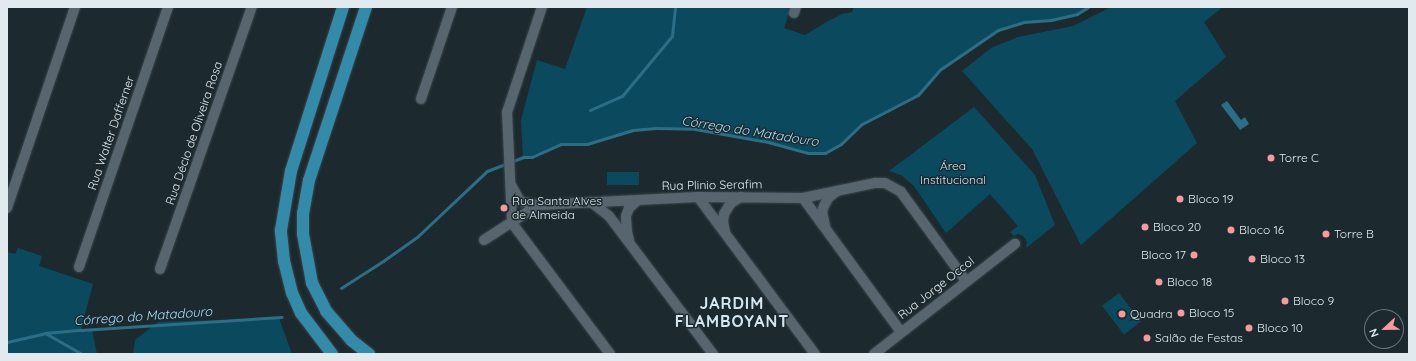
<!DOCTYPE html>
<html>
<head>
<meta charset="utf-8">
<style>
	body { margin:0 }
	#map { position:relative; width:1416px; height:361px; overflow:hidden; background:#1c2a30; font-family:Quicksand,sans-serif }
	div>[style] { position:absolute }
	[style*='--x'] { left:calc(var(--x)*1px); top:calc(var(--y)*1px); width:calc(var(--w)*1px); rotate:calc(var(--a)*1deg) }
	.green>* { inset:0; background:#0b495e; transform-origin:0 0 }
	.water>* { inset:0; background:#2d6e87 }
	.stream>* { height:3px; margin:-1.5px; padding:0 1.5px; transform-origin:1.5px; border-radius:1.5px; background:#2d6e87 }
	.roads { filter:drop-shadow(0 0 1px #3b464b) drop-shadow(0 0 1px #3b464b) }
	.minor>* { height:10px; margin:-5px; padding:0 5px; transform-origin:5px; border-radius:5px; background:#57666e }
	.major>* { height:12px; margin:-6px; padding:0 6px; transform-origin:6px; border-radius:6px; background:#348ba9 }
	.dots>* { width:11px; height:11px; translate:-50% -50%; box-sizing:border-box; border:2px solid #1c2a30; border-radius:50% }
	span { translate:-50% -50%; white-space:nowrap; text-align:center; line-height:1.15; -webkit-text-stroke:3px #1c2a30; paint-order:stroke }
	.street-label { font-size:12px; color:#e1eaee }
	.poi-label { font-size:12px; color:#e1eaee }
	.left { translate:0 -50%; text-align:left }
	.right { translate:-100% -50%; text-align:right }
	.park-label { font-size:12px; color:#c2e5f5 }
	.water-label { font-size:13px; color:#a9def6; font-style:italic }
	.district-label { font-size:16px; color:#d4e6ef; font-weight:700; letter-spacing:1px }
	.frame { position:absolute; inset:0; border:8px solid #e1eaee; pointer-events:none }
	.north { position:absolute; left:1364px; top:309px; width:40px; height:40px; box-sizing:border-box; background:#1c2a30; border:1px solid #6b777c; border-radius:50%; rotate:248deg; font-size:11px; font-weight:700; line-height:16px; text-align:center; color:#e1eaee }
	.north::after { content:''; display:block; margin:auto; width:14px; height:18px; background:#f59b9e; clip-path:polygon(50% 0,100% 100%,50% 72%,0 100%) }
</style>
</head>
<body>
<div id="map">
	<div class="green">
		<div style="clip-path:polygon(587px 7px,791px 7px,784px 28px,805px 35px,828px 21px,842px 14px,852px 12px,854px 7px,1088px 7px,1077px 14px,1051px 20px,1024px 22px,998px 30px,941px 69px,918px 95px,862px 124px,841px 144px,825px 153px,808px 153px,768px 142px,695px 129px,656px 128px,633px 130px,587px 144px,561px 144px,532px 157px,523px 157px,521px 120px,537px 60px,565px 69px)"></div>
		<div style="clip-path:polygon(1111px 7px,1223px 7px,1204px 22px,1226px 57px,1175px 101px,1197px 143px,1081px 245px,1032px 149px,962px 71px,991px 48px,1018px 37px,1073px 26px)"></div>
		<div style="clip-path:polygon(974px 107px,1035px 175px,1055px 225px,1026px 248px,1027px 242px,1023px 236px,1018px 234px,1014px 236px,1010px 232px,1018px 226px,990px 194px,946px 233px,914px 186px,901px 175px,889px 171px)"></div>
		<div style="left:607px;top:172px;width:32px;height:13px"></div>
		<div style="clip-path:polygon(18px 248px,42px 256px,39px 266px,93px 284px,81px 329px,92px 329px,97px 354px,7px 354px,7px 252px,15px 254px)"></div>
		<div style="left:1119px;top:293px;width:36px;height:21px;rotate:53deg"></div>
		<div style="clip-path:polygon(279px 318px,292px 354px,133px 354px,135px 340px,158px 322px)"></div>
	</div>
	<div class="water">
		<div style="clip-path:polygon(1227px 101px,1241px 120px,1245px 117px,1249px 124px,1240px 130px,1221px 105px)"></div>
	</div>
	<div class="stream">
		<div style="--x:590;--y:110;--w:35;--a:-24"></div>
		<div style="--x:622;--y:96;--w:78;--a:-50.2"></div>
		<div style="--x:672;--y:36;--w:29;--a:-84"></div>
		<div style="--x:341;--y:288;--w:50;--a:-32.7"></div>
		<div style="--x:383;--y:261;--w:42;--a:-35.2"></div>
		<div style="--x:417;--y:237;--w:96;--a:-43.3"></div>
		<div style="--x:487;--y:171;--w:39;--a:-21"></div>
		<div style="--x:523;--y:157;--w:9;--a:0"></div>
		<div style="--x:532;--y:157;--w:32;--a:-24"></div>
		<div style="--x:561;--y:144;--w:26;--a:0"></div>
		<div style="--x:587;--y:144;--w:48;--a:-16.9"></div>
		<div style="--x:633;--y:130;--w:23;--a:-5"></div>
		<div style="--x:656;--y:128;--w:39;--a:1"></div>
		<div style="--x:695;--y:129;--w:74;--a:10.1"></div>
		<div style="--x:768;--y:142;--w:41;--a:15.4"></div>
		<div style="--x:808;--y:153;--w:17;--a:0"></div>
		<div style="--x:825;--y:153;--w:18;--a:-29"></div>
		<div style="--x:841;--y:144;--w:29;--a:-44"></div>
		<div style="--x:862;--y:124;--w:63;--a:-27.4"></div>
		<div style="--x:918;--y:95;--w:35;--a:-49"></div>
		<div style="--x:941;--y:69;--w:69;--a:-34.4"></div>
		<div style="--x:998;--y:30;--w:27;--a:-17"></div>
		<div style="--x:1024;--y:22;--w:27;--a:-4"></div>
		<div style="--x:1051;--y:20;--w:27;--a:-13"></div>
		<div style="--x:1077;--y:14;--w:13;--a:-32"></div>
		<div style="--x:45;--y:333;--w:43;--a:29.6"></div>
		<div style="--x:7;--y:342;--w:39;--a:-13"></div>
		<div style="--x:45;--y:333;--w:36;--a:-5"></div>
		<div style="--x:81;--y:330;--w:201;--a:-3.7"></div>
	</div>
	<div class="roads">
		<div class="minor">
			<div style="--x:542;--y:7;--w:111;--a:108.4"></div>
			<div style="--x:507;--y:112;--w:111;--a:87.4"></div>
			<div style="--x:512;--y:223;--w:164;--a:53.2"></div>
			<div style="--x:794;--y:13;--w:6;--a:-72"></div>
			<div style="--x:421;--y:99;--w:97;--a:-71.4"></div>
			<div style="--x:511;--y:185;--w:18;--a:61"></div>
			<div style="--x:520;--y:201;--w:18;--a:13"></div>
			<div style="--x:538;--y:205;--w:160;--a:-2.9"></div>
			<div style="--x:698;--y:197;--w:105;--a:0.5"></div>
			<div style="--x:803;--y:198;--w:74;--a:-11.8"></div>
			<div style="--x:875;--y:183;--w:10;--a:0"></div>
			<div style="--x:885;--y:183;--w:18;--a:29"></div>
			<div style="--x:901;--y:192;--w:110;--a:53.9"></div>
			<div style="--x:698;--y:197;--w:196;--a:53.3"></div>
			<div style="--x:803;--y:198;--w:166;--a:53.8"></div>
			<div style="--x:591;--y:202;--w:23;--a:38"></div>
			<div style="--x:609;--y:216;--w:173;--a:53"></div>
			<div style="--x:7;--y:208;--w:212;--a:-71.3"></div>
			<div style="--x:825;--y:225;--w:13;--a:-103"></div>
			<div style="--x:822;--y:212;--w:6;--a:-72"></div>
			<div style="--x:824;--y:206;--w:9;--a:-63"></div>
			<div style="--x:828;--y:198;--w:11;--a:-38"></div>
			<div style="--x:725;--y:232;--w:10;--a:-101"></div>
			<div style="--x:723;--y:222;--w:8;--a:-83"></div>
			<div style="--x:724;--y:214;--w:13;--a:-58"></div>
			<div style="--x:731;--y:203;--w:12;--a:-31"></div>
			<div style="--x:484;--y:240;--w:64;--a:-32.9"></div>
			<div style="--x:629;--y:240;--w:8;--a:-104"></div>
			<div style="--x:627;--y:232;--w:16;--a:-94"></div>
			<div style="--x:626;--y:216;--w:9;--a:-69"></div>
			<div style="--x:629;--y:208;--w:12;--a:-42"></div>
			<div style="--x:79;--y:267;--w:275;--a:-71.1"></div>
			<div style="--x:160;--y:269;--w:278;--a:-70.7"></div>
			<div style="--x:874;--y:354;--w:179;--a:-38"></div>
		</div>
		<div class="major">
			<div style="--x:366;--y:7;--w:182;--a:108.2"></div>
			<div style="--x:309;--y:180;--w:34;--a:100"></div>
			<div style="--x:303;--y:213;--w:21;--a:90"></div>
			<div style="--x:303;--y:234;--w:50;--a:79.6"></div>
			<div style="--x:312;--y:283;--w:31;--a:63"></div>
			<div style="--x:326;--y:311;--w:38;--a:49"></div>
			<div style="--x:351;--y:340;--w:23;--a:38"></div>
			<div style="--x:332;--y:354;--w:51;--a:-127.1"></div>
			<div style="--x:301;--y:313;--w:22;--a:-114"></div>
			<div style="--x:292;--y:293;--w:33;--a:-104"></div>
			<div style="--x:284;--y:261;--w:31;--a:-96"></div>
			<div style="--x:281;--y:230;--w:60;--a:-80.4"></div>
			<div style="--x:291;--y:171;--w:172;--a:-72.4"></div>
		</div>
	</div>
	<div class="dots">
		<div style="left:1271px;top:158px;background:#f59b9e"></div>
		<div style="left:1180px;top:199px;background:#f59b9e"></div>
		<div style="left:504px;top:208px;background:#f59b9e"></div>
		<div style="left:1145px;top:227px;background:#f59b9e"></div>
		<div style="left:1231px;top:230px;background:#f59b9e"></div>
		<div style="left:1326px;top:234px;background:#f59b9e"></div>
		<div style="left:1194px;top:255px;background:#f59b9e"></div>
		<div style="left:1252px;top:259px;background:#f59b9e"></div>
		<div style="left:1159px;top:282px;background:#f59b9e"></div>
		<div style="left:1285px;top:301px;background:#f59b9e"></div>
		<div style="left:1181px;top:313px;background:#f59b9e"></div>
		<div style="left:1122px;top:314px;background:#f59b9e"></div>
		<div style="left:1249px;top:328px;background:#f59b9e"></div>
		<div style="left:1147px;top:338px;background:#f59b9e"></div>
	</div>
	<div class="street-label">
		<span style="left:111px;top:133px;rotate:-71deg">Rua Walter Dafferner</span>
		<span style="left:194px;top:133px;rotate:-71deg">Rua Décio de Oliveira Rosa</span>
		<span style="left:712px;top:185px;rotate:-1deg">Rua Plinio Serafim</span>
		<span style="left:936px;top:288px;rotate:-38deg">Rua Jorge Occol</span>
	</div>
	<div class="poi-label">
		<span class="left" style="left:1279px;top:158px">Torre C</span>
		<span class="left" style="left:1188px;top:199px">Bloco 19</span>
		<span class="left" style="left:512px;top:208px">Rua Santa Alves<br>de Almeida</span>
		<span class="left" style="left:1153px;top:227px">Bloco 20</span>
		<span class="left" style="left:1239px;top:230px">Bloco 16</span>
		<span class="left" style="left:1334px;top:234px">Torre B</span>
		<span class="right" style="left:1186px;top:255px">Bloco 17</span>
		<span class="left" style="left:1260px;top:259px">Bloco 13</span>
		<span class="left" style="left:1167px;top:282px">Bloco 18</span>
		<span class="left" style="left:1293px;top:301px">Bloco 9</span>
		<span class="left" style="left:1189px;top:313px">Bloco 15</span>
		<span class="left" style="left:1130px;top:314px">Quadra</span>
		<span class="left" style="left:1257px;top:328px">Bloco 10</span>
		<span class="left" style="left:1155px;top:338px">Salão de Festas</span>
	</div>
	<div class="park-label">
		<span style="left:953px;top:173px">Área<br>Institucional</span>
	</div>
	<div class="water-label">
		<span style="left:750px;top:131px;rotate:9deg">Córrego do Matadouro</span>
		<span style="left:143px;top:316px;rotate:-4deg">Córrego do Matadouro</span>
	</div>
	<div class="district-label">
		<span style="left:732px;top:312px">JARDIM<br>FLAMBOYANT</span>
	</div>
	<div class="frame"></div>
	<div class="north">N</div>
</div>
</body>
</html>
